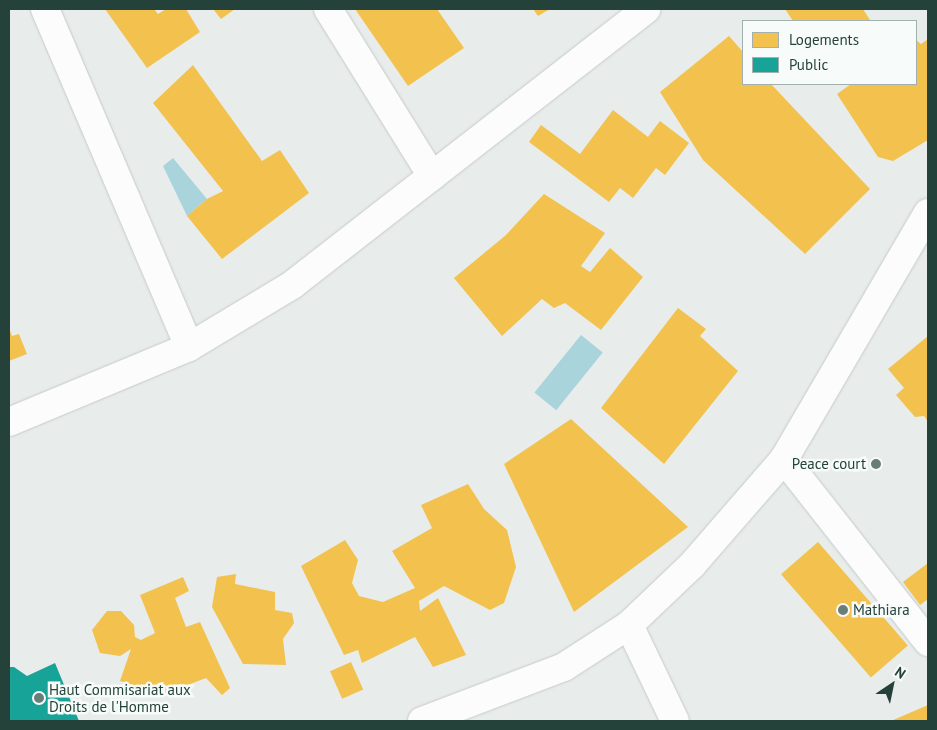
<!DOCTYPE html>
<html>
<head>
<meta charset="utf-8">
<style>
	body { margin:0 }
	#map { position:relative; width:937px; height:730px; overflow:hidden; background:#e8edeb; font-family:"PT Sans",sans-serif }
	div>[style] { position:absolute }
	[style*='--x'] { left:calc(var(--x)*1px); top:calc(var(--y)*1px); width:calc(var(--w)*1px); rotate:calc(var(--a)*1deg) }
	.water>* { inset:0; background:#a9d4db; transform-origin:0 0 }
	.homes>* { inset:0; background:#f2c14e; transform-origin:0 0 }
	.public>* { inset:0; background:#17a398 }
	.roads { filter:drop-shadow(0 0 1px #c5cac8) drop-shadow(0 0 1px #c5cac8) }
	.street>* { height:28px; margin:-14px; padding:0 14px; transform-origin:14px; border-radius:14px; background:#fcfcfc }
	.dots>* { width:14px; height:14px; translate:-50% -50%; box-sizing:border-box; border:2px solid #f7fbf9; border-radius:50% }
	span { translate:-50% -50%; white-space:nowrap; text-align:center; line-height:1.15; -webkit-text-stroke:5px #f7fbf9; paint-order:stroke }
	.poi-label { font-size:15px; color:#24423a }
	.right { translate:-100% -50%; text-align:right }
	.left { translate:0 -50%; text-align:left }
	.frame { position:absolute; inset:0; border:10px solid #24423a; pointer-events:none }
	.legend { position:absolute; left:742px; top:20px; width:175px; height:65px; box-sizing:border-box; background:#f7fbf9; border:1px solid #a3b1ad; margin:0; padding:6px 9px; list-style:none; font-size:15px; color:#24423a }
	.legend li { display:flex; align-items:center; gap:10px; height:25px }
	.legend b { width:25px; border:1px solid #a3b1ad }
	.north { position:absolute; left:867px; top:660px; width:50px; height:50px; -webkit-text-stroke:4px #f7fbf9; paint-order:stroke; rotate:34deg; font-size:14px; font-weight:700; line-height:20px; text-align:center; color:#24423a }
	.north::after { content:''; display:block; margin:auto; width:18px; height:22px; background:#24423a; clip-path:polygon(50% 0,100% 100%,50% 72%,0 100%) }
</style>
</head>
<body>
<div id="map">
	<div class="water">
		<div style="clip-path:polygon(173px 158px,207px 199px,187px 216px,163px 166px)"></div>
		<div style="left:581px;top:335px;width:28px;height:74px;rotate:39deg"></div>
	</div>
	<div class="homes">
		<div style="clip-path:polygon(105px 9px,154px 9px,158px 14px,166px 9px,186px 9px,200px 32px,147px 68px)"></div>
		<div style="clip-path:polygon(213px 9px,235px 9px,221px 19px)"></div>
		<div style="clip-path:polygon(355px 9px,437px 9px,464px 48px,408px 86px)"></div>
		<div style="clip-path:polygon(533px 9px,550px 9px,538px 16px)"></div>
		<div style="clip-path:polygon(785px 9px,863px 9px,870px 20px,793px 21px)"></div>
		<div style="clip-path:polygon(729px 36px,743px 52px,743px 84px,771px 84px,870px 189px,805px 254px,703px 160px,660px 92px)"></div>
		<div style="clip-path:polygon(928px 39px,928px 140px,893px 161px,878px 157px,837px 94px,851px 84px,916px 84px,916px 40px,921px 44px)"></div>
		<div style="clip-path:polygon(193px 65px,262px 161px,280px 150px,309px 193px,222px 259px,187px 216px,207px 199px,223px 191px,153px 103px)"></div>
		<div style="clip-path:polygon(613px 110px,648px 137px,660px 121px,689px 143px,665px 175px,656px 168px,633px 198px,620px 188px,609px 202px,529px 142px,541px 125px,580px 154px)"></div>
		<div style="clip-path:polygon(544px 194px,605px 233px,581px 266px,590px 272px,610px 248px,643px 277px,601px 330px,565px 303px,554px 308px,542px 299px,502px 336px,454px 278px,506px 235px)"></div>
		<div style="clip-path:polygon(678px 308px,706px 329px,700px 336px,738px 371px,664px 464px,601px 408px)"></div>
		<div style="clip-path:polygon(9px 328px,12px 336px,19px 334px,27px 354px,9px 361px)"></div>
		<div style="clip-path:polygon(928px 336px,928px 422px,924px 416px,915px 417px,896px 395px,904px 388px,888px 369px)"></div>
		<div style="clip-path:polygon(571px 419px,688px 527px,574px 612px,504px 464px)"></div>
		<div style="clip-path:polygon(468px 484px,484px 509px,507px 530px,516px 567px,504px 603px,490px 610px,444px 586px,419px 601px,420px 611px,438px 598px,466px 655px,433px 667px,415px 637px,362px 663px,358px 650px,344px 655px,301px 566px,345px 540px,358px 560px,352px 583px,359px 596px,383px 602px,415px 588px,392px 551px,432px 528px,421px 505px)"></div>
		<div style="left:818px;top:542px;width:137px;height:49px;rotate:49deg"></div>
		<div style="clip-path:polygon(928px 563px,928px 599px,920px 605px,903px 582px)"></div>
		<div style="clip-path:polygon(236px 574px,235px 584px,275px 592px,275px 610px,292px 613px,294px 623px,283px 639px,286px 665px,243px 664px,212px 607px,217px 577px)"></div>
		<div style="clip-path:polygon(183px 577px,189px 591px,175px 598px,186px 627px,200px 622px,230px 688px,222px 695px,206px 678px,164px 694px,120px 681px,131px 649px,120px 656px,100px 653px,92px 630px,107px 611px,121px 611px,134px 625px,135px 637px,141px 640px,155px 633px,140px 595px)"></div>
		<div style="left:351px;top:662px;width:30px;height:23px;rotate:66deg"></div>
		<div style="clip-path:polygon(928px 705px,928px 721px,891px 721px)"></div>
	</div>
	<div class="public">
		<div style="clip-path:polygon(55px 663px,79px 721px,9px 721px,9px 667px,14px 667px,27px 676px)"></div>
	</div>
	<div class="roads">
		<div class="street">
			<div style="--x:45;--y:9;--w:367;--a:66.9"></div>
			<div style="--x:328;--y:9;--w:197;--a:58.1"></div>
			<div style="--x:9;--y:422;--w:195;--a:-22.6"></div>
			<div style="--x:189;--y:347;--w:120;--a:-31"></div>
			<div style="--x:292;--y:285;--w:449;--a:-37.9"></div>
			<div style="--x:784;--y:459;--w:233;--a:51.8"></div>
			<div style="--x:629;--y:625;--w:106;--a:64.4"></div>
			<div style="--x:422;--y:721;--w:152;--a:-20.8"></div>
			<div style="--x:564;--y:667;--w:77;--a:-32.9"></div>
			<div style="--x:629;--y:625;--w:87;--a:-43.6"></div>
			<div style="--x:692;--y:565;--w:140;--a:-49"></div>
			<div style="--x:784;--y:459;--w:285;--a:-59.7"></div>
		</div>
	</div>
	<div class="dots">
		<div style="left:876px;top:464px;background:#697e78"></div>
		<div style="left:843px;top:610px;background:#697e78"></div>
		<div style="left:39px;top:698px;background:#697e78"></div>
	</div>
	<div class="poi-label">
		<span class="right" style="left:866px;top:464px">Peace court</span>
		<span class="left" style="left:853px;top:610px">Mathiara</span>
		<span class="left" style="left:49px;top:698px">Haut Commisariat aux<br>Droits de l'Homme</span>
	</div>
	<div class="frame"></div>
	<ul class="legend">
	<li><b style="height:14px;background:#f2c14e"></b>Logements</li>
	<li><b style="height:14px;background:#17a398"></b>Public</li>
	</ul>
	<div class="north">N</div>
</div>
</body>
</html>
